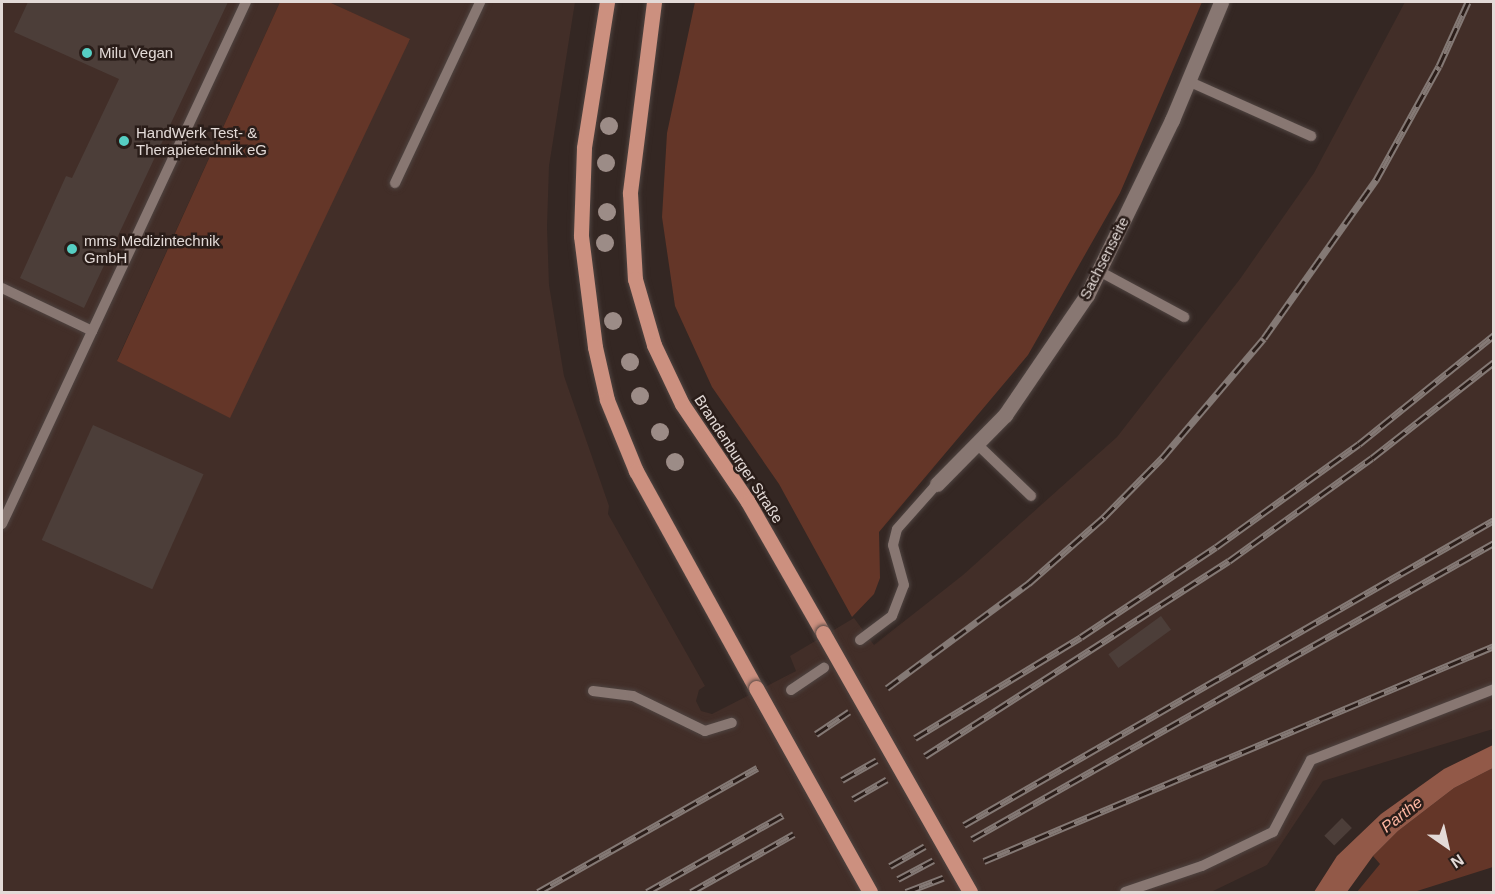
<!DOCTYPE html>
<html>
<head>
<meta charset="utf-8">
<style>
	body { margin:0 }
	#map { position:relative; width:1495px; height:894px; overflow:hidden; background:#342723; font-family:Helvetica,sans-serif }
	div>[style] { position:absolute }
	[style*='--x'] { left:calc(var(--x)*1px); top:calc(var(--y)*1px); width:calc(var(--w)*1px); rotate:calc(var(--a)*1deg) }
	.built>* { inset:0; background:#422e28 }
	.green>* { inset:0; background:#643628 }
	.water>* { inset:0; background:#925948 }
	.building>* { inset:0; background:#4c3e39; transform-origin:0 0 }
	.roads { filter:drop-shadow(0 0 2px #4f4441) drop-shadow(0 0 2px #4f4441) }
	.lane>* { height:10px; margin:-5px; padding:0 5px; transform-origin:5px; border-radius:5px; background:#887772 }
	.street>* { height:15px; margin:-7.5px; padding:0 7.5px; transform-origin:7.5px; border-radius:7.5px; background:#887772 }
	.primary>* { height:15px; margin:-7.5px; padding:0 7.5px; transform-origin:7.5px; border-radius:7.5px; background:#cc907f }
	.rail>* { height:7px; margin-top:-3.5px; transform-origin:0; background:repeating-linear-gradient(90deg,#2a1d19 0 14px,#847975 0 28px); box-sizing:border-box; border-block:2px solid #847975 }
	.bridges { filter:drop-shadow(0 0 2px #4f4441) drop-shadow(0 0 2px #4f4441) }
	.primary-bridge>* { height:15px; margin:-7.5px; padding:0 7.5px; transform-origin:7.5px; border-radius:7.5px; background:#cc907f }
	.trees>* { width:18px; height:18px; margin:-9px; border-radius:50%; background:#9c8c87 }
	.dots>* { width:16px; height:16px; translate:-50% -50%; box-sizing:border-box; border:3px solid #2a1d19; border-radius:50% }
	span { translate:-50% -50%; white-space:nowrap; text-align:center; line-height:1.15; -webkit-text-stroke:5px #2a1d19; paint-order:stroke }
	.poi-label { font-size:15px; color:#e3dad7 }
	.left { translate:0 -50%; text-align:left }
	.street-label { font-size:15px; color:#e3dad7 }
	.water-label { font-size:16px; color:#fdb6a1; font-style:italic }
	.frame { position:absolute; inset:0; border:3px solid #e3dad7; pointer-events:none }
	.north { position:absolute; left:1417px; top:816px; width:60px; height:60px; -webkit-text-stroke:4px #2a1d19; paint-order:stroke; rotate:146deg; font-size:16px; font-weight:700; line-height:24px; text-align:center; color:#e3dad7 }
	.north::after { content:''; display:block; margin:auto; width:21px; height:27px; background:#e3dad7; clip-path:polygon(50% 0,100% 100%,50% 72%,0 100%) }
</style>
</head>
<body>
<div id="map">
	<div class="built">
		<div style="clip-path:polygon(2px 2px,280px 2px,117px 360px,410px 40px,329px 2px,575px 2px,549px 166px,547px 227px,549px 285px,564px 376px,609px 506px,608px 514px,705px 686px,699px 690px,696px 701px,701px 711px,712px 714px,796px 671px,790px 656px,854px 618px,874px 645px,963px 575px,1117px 437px,1240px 279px,1314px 173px,1405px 2px,1493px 2px,1493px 729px,1323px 781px,1267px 865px,1211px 892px,2px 892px)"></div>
	</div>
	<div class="green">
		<div style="clip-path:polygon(280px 2px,329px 2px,410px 39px,230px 418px,117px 361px)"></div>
		<div style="clip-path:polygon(695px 2px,1202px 2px,1120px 193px,1028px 355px,879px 532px,880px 578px,874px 594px,852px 617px,779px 484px,712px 387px,675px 306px,662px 217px,667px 133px)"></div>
		<div style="clip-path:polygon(1493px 768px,1493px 867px,1414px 892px,1357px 892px,1380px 864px,1373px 856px,1398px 831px,1454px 788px)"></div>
	</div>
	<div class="water">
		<div style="clip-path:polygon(1493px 745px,1493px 768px,1454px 788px,1398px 831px,1373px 856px,1347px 892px,1314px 892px,1337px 856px,1381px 814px,1444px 769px)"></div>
	</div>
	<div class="building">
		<div style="clip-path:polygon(28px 2px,228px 2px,84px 308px,20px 278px,66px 176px,72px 178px,119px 79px,14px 32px)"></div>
		<div style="left:93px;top:425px;width:121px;height:126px;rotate:24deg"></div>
		<div style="left:1161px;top:616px;width:17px;height:65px;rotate:54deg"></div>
		<div style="left:1342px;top:818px;width:14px;height:25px;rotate:45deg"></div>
	</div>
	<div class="roads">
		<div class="lane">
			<div style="--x:1188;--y:81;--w:135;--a:24.1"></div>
			<div style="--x:395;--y:183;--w:200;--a:-64.8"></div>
			<div style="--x:1099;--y:271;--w:97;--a:28.4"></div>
			<div style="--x:2;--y:288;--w:100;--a:25.5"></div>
			<div style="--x:977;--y:444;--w:75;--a:43.9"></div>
			<div style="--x:2;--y:524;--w:576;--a:-64.95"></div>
			<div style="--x:860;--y:640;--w:40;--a:-37"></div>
			<div style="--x:892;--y:616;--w:33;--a:-69"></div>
			<div style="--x:904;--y:585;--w:41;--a:-105.4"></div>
			<div style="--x:893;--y:545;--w:16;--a:-76"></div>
			<div style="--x:897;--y:529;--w:60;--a:-48.4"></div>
			<div style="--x:791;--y:690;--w:40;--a:-34"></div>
			<div style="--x:593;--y:691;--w:40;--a:7.1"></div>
			<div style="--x:633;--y:696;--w:80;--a:25.9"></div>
			<div style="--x:705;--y:731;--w:28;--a:-17"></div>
			<div style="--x:1125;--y:892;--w:81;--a:-18.7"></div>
			<div style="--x:1202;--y:866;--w:79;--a:-25.6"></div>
			<div style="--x:1273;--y:832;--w:81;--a:-62.2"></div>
			<div style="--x:1311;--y:760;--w:196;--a:-21.2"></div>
		</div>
		<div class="street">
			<div style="--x:937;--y:484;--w:97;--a:-45.4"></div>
			<div style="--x:1005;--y:415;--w:145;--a:-55.7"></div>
			<div style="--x:1087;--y:295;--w:195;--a:-64.1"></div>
			<div style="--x:1172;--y:120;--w:128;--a:-67.4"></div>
		</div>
		<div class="primary">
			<div style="--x:607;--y:2;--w:148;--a:99"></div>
			<div style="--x:584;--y:148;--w:88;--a:92"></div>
			<div style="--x:581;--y:236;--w:112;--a:82.8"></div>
			<div style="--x:595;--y:347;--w:54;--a:77.2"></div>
			<div style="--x:607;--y:400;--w:77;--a:67.8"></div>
			<div style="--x:636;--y:471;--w:248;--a:61.1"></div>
			<div style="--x:654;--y:2;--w:193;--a:97.2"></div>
			<div style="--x:630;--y:193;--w:86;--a:86.7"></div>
			<div style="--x:635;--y:279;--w:69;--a:73.9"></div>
			<div style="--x:654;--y:345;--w:65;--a:64.6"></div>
			<div style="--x:682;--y:404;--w:118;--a:56"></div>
			<div style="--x:748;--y:502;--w:151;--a:60.2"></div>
		</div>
	</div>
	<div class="rail">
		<div style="--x:887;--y:688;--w:177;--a:-36.5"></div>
		<div style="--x:1029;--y:583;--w:100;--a:-41.3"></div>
		<div style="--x:1104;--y:517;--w:83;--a:-45.5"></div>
		<div style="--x:1162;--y:458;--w:157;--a:-49.6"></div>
		<div style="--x:1264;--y:338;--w:194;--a:-54.7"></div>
		<div style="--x:1376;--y:180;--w:130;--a:-61.1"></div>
		<div style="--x:1439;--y:66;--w:70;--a:-65.6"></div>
		<div style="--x:816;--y:734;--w:40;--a:-34"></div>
		<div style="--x:915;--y:738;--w:194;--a:-31.3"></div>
		<div style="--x:1081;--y:637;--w:162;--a:-33.7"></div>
		<div style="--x:1216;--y:547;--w:176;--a:-35.8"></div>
		<div style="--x:1359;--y:444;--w:174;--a:-38.9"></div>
		<div style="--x:925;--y:756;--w:361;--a:-32.7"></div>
		<div style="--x:1229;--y:561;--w:176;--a:-35.8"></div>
		<div style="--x:1372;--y:458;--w:155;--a:-38.2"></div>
		<div style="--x:842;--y:780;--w:40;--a:-29.7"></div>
		<div style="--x:853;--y:799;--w:39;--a:-30"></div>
		<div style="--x:964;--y:825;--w:611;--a:-29.92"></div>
		<div style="--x:972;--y:839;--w:600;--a:-29.56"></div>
		<div style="--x:984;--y:861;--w:553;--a:-22.86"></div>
		<div style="--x:890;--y:866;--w:40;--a:-29.7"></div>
		<div style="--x:898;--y:879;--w:40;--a:-28"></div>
		<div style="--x:538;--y:892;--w:252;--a:-29.5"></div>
		<div style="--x:647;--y:892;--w:156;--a:-29.5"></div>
		<div style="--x:691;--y:892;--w:118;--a:-29.4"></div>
		<div style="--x:906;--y:892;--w:40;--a:-21"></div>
	</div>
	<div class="bridges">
		<div class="primary-bridge">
			<div style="--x:823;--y:633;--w:298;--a:60.4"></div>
			<div style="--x:756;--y:688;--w:234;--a:60.8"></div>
		</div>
	</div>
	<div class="trees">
		<div style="left:609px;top:126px"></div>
		<div style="left:606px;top:163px"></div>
		<div style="left:607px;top:212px"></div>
		<div style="left:605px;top:243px"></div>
		<div style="left:613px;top:321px"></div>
		<div style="left:630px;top:362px"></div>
		<div style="left:640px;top:396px"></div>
		<div style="left:660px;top:432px"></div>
		<div style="left:675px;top:462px"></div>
	</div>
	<div class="dots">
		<div style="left:87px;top:53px;background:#56cec3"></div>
		<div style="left:124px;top:141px;background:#56cec3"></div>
		<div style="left:72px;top:249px;background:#56cec3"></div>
	</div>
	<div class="poi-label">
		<span class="left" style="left:99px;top:53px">Milu Vegan</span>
		<span class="left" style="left:136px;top:141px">HandWerk Test- &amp;<br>Therapietechnik eG</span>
		<span class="left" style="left:84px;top:249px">mms Medizintechnik<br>GmbH</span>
	</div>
	<div class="street-label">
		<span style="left:1104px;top:258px;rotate:-63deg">Sachsenseite</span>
		<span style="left:739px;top:459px;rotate:57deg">Brandenburger Straße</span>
	</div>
	<div class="water-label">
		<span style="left:1402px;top:815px;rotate:-38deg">Parthe</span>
	</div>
	<div class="frame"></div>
	<div class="north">N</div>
</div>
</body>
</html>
